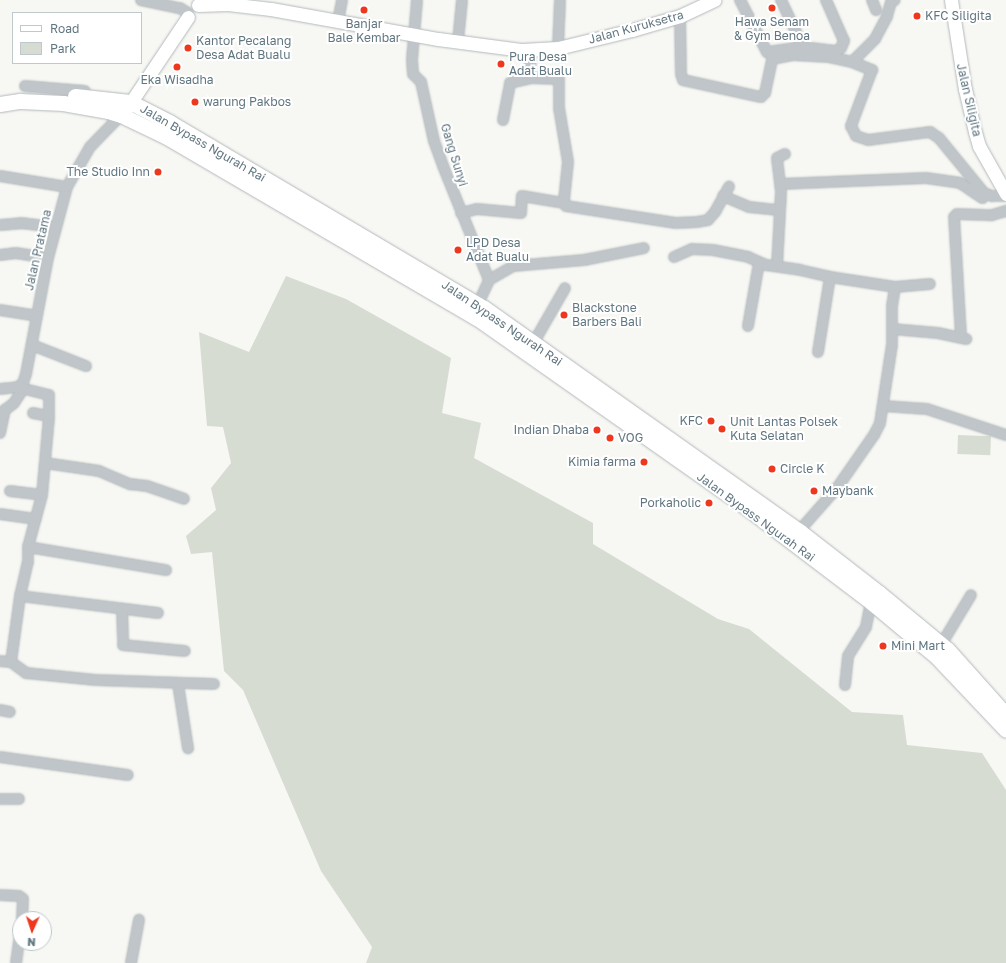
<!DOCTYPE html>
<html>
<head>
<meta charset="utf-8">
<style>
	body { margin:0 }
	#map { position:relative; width:1006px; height:963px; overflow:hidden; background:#f7f7f3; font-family:"Golos Text",sans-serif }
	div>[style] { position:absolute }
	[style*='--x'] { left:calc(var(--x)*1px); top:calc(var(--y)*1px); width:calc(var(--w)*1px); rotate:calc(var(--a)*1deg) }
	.green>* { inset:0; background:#d7dcd2; transform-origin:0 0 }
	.roads { filter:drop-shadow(0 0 1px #b2b9bc) drop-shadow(0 0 1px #b2b9bc) }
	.minor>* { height:10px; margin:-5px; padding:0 5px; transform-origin:5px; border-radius:5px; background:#bfc5c8 }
	.major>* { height:13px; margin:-6.5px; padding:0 6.5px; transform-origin:6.5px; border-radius:6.5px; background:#fff }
	.highway>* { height:15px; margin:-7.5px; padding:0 7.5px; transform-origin:7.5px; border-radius:7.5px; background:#fff }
	.dots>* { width:11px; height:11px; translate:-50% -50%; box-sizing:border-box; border:2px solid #fff; border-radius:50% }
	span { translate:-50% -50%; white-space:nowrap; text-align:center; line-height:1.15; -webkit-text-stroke:4px #fff; paint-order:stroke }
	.poi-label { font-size:12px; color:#607680 }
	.left { translate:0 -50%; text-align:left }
	.right { translate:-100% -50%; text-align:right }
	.street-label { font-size:12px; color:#607680 }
	.legend { position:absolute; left:12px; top:12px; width:130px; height:52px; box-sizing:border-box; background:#fff; border:1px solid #bfc8cc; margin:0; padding:5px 7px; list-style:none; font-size:12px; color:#607680 }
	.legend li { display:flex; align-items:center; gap:8px; height:20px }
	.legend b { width:20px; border:1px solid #bfc8cc }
	.north { position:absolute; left:12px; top:911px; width:40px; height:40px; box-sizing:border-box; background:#fff; border:1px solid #bfc8cc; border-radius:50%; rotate:183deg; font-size:11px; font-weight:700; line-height:16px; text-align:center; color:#607680 }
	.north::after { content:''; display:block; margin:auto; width:14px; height:18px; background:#ee371c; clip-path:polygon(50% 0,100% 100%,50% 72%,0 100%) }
</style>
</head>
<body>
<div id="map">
	<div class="green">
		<div style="clip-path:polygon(286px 276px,346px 299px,451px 358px,442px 413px,481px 423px,474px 458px,593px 523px,593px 544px,718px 619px,749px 629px,852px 712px,903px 715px,907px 745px,982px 753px,1006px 790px,1006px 963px,366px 963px,372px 947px,321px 871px,243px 690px,224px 671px,212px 552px,191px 554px,186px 536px,216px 510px,211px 488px,231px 463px,223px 427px,207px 426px,199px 332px,249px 352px)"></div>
		<div style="left:958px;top:435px;width:33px;height:19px;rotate:2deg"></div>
	</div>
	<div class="roads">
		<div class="minor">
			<div style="--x:141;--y:0;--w:40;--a:12"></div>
			<div style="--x:180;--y:8;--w:9;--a:32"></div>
			<div style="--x:417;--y:0;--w:60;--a:94.8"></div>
			<div style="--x:412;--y:60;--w:14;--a:86"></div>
			<div style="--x:413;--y:74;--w:11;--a:45"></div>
			<div style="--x:421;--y:82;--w:60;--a:77.6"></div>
			<div style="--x:434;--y:141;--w:27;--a:70"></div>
			<div style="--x:443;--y:166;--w:123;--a:68"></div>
			<div style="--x:740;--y:0;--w:59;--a:62.6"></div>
			<div style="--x:767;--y:52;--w:36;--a:-8"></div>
			<div style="--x:803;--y:47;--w:33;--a:7"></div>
			<div style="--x:836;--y:51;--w:6;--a:-31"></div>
			<div style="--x:841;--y:48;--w:8;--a:-67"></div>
			<div style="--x:844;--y:41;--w:45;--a:-113.7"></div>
			<div style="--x:781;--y:0;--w:52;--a:64.9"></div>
			<div style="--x:872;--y:0;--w:11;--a:68"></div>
			<div style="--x:680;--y:16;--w:58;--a:89"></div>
			<div style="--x:681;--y:74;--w:6;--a:72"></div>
			<div style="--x:683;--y:80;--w:80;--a:12.3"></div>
			<div style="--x:761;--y:97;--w:6;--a:-45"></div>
			<div style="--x:765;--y:93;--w:35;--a:-78"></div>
			<div style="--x:772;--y:59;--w:21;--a:-11"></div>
			<div style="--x:793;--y:55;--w:36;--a:3"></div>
			<div style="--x:829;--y:57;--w:24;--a:12"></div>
			<div style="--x:852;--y:62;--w:22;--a:22"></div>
			<div style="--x:872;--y:70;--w:60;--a:110.6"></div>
			<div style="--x:851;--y:126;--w:11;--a:63"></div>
			<div style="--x:856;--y:136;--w:13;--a:18"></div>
			<div style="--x:868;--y:140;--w:63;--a:-7.4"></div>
			<div style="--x:930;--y:132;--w:11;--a:34"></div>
			<div style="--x:939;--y:138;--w:71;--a:50.7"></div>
			<div style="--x:984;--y:193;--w:9;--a:21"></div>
			<div style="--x:992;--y:196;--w:14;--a:0"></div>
			<div style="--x:338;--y:21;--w:21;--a:-79"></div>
			<div style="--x:458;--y:41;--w:41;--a:-84.4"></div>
			<div style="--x:558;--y:48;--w:48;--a:-87.6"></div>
			<div style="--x:852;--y:62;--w:33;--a:-45"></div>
			<div style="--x:875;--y:39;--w:26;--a:-62"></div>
			<div style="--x:887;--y:16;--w:15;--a:-74"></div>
			<div style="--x:891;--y:2;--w:4;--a:-27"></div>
			<div style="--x:531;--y:78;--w:28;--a:2"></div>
			<div style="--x:559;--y:79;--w:29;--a:90"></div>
			<div style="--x:559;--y:108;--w:55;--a:80.5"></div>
			<div style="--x:568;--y:162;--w:38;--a:96"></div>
			<div style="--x:564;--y:200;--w:6;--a:72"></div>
			<div style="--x:566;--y:206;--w:111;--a:8.8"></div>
			<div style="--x:676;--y:223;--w:21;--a:-3"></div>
			<div style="--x:697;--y:222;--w:11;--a:-10"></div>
			<div style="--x:708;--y:220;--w:11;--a:-49"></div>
			<div style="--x:715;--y:212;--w:29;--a:-61"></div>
			<div style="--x:25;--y:86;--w:60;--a:4.8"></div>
			<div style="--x:503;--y:120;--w:38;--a:-79"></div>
			<div style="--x:510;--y:83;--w:22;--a:-13"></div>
			<div style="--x:531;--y:78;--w:4;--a:-104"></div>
			<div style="--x:530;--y:74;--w:25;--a:-88"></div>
			<div style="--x:0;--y:176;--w:68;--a:9.3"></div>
			<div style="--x:780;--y:184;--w:146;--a:-2.4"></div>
			<div style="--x:926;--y:178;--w:34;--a:8"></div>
			<div style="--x:960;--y:183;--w:27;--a:34"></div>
			<div style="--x:723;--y:196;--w:28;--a:23"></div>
			<div style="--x:749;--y:207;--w:30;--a:6"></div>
			<div style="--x:461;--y:213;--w:16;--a:-14"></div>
			<div style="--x:477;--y:209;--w:44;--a:5.2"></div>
			<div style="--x:521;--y:213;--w:17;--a:-87"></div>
			<div style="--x:522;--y:196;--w:43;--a:9.5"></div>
			<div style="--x:0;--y:225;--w:21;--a:-5"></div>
			<div style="--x:21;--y:223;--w:34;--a:7"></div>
			<div style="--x:0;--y:255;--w:16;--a:-7"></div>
			<div style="--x:16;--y:253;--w:32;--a:9"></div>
			<div style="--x:674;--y:257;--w:20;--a:-24"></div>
			<div style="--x:692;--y:249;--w:21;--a:3"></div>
			<div style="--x:713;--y:250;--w:36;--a:11"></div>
			<div style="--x:748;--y:257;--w:20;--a:24"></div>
			<div style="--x:766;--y:265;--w:34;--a:8"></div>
			<div style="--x:800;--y:270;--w:31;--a:13"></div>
			<div style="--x:830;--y:277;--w:66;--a:8.7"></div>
			<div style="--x:895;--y:287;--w:35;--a:-5"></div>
			<div style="--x:777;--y:266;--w:75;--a:-86.9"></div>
			<div style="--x:781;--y:191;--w:33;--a:-97"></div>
			<div style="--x:777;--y:158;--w:9;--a:-27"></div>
			<div style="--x:478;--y:304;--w:26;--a:-65"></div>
			<div style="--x:489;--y:280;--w:28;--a:-30"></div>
			<div style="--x:513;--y:266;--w:71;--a:-4.8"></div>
			<div style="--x:584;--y:260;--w:61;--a:-11.3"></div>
			<div style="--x:0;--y:310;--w:37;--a:9"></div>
			<div style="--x:748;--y:326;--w:64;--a:-80.1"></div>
			<div style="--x:892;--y:329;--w:46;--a:5"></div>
			<div style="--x:938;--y:333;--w:29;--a:12"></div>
			<div style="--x:961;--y:337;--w:120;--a:-93.3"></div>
			<div style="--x:954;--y:217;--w:4;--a:-45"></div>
			<div style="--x:957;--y:214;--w:35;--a:2"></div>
			<div style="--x:992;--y:215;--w:15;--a:-16"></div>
			<div style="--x:534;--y:342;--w:62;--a:-60.1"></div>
			<div style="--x:32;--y:345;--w:58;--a:21.3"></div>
			<div style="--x:818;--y:352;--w:76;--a:-80.9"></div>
			<div style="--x:0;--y:389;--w:18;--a:-6"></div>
			<div style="--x:18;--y:387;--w:6;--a:-39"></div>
			<div style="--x:23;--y:383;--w:9;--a:-72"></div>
			<div style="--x:26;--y:374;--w:118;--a:-79.3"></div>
			<div style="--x:48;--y:258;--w:73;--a:-75"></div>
			<div style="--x:67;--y:187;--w:46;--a:-60.1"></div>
			<div style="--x:90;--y:147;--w:45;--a:-45.9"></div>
			<div style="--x:884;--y:406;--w:43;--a:4"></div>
			<div style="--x:927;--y:409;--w:83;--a:18.2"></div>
			<div style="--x:33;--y:413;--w:16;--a:11"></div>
			<div style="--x:0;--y:433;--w:24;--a:-78"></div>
			<div style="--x:5;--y:410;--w:11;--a:-38"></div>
			<div style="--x:14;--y:403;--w:17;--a:-57"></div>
			<div style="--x:45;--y:463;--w:55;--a:8.4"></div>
			<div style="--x:99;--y:471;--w:34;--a:23"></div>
			<div style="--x:130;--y:484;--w:17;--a:7"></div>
			<div style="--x:147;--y:486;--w:39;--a:19"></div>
			<div style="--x:10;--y:491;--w:32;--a:7"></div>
			<div style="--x:0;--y:514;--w:36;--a:8"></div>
			<div style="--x:799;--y:531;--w:57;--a:-48.5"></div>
			<div style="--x:837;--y:488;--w:65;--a:-55.1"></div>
			<div style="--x:874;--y:435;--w:13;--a:-63"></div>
			<div style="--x:880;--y:423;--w:79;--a:-81.3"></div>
			<div style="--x:892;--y:345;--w:39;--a:-90"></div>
			<div style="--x:892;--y:306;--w:19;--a:-81"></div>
			<div style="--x:28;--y:547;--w:140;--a:9.5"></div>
			<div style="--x:20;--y:596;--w:139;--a:7"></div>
			<div style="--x:122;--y:609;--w:36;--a:88"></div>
			<div style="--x:123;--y:645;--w:62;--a:5.5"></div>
			<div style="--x:941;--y:645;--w:58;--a:-59"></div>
			<div style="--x:0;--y:661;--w:11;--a:5"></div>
			<div style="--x:11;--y:662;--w:19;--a:36"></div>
			<div style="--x:26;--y:673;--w:70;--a:5.7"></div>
			<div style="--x:96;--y:680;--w:118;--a:1.9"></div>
			<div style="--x:11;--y:662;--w:67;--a:-82.2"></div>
			<div style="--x:20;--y:596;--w:35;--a:-77"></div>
			<div style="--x:28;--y:562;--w:15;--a:-90"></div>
			<div style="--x:28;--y:547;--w:54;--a:-74.9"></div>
			<div style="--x:42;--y:495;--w:79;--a:-84.9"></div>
			<div style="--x:49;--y:416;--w:21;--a:-90"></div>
			<div style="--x:49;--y:395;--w:32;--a:-166"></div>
			<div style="--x:178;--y:684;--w:65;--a:81.1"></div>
			<div style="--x:845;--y:685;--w:29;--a:-84"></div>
			<div style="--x:848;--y:656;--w:34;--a:-58"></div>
			<div style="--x:866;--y:627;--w:25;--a:-79"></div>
			<div style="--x:0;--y:710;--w:10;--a:11"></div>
			<div style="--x:0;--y:757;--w:129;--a:8"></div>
			<div style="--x:0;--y:799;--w:19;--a:0"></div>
			<div style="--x:0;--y:895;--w:19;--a:3"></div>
			<div style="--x:19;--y:896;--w:5;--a:37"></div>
			<div style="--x:23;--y:899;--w:20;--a:93"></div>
			<div style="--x:16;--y:963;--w:29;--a:-82"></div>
			<div style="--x:131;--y:963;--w:44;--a:-79.5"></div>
		</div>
		<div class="major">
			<div style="--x:951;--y:0;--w:90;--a:81.1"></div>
			<div style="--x:965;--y:89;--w:44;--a:76.9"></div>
			<div style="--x:975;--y:132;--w:15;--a:74"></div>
			<div style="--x:979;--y:146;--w:55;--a:60.6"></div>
			<div style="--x:198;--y:5;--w:30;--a:-2"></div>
			<div style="--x:228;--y:4;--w:43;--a:6.6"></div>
			<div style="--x:271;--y:9;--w:170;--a:10.2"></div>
			<div style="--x:438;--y:39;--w:85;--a:7.5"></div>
			<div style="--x:522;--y:50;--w:36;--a:-3"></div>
			<div style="--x:558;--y:48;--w:76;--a:-13.7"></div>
			<div style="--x:632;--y:30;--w:50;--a:-16.3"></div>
			<div style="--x:680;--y:16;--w:38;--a:-25"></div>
			<div style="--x:125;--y:111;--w:113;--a:-56.2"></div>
		</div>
		<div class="highway">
			<div style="--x:75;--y:96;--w:55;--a:6.2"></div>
			<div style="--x:130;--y:102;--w:44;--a:27.1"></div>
			<div style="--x:169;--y:122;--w:366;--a:30.6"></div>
			<div style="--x:484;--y:308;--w:386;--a:35.3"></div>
			<div style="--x:799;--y:531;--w:101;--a:37.8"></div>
			<div style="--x:879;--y:593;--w:89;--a:39.6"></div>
			<div style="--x:948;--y:650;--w:87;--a:48.3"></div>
			<div style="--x:0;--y:104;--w:20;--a:-9"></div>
			<div style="--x:20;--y:101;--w:43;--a:2.7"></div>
			<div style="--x:63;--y:103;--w:46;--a:10.1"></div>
			<div style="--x:108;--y:111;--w:14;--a:17"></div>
			<div style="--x:121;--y:115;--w:51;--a:25.6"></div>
			<div style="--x:167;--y:137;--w:359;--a:30.3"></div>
			<div style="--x:477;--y:318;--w:334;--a:35.1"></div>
			<div style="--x:750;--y:510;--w:152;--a:37.2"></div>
			<div style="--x:871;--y:602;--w:86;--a:39.8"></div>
			<div style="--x:937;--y:657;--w:100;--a:46.6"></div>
		</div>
	</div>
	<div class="dots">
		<div style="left:772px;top:8px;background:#ee371c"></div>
		<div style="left:364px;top:10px;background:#ee371c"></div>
		<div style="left:917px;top:16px;background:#ee371c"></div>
		<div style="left:188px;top:48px;background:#ee371c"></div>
		<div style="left:501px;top:64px;background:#ee371c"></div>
		<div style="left:177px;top:67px;background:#ee371c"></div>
		<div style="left:195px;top:102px;background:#ee371c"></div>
		<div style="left:158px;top:172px;background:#ee371c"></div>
		<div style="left:458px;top:250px;background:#ee371c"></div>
		<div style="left:564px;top:315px;background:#ee371c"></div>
		<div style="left:711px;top:421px;background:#ee371c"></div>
		<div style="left:722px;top:429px;background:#ee371c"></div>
		<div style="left:597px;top:430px;background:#ee371c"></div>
		<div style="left:610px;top:438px;background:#ee371c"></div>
		<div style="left:644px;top:462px;background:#ee371c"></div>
		<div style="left:772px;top:469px;background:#ee371c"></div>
		<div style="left:814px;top:491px;background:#ee371c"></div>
		<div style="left:709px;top:503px;background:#ee371c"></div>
		<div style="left:883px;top:646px;background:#ee371c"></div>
	</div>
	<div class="poi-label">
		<span class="left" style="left:925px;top:16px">KFC Siligita</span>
		<span style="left:772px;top:29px">Hawa Senam<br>&amp; Gym Benoa</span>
		<span style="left:364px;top:31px">Banjar<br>Bale Kembar</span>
		<span class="left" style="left:196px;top:48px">Kantor Pecalang<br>Desa Adat Bualu</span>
		<span class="left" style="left:509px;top:64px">Pura Desa<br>Adat Bualu</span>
		<span style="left:177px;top:80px">Eka Wisadha</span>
		<span class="left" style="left:203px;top:102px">warung Pakbos</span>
		<span class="right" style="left:150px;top:172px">The Studio Inn</span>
		<span class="left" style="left:466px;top:250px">LPD Desa<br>Adat Bualu</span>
		<span class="left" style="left:572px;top:315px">Blackstone<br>Barbers Bali</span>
		<span class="right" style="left:703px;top:421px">KFC</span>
		<span class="left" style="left:730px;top:429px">Unit Lantas Polsek<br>Kuta Selatan</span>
		<span class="right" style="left:589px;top:430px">Indian Dhaba</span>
		<span class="left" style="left:618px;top:438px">VOG</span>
		<span class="right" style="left:636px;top:462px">Kimia farma</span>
		<span class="left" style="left:780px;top:469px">Circle K</span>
		<span class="left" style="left:822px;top:491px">Maybank</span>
		<span class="right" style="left:701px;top:503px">Porkaholic</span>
		<span class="left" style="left:891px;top:646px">Mini Mart</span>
	</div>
	<div class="street-label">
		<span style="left:636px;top:27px;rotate:-15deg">Jalan Kuruksetra</span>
		<span style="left:969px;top:100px;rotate:77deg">Jalan Siligita</span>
		<span style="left:203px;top:143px;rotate:30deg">Jalan Bypass Ngurah Rai</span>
		<span style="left:454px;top:155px;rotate:73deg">Gang Sunyi</span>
		<span style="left:38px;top:250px;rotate:-77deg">Jalan Pratama</span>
		<span style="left:502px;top:323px;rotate:34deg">Jalan Bypass Ngurah Rai</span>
		<span style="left:756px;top:517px;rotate:36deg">Jalan Bypass Ngurah Rai</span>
	</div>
	<ul class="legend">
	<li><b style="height:5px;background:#fff"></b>Road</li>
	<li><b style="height:11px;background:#d7dcd2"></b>Park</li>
	</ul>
	<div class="north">N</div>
</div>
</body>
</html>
